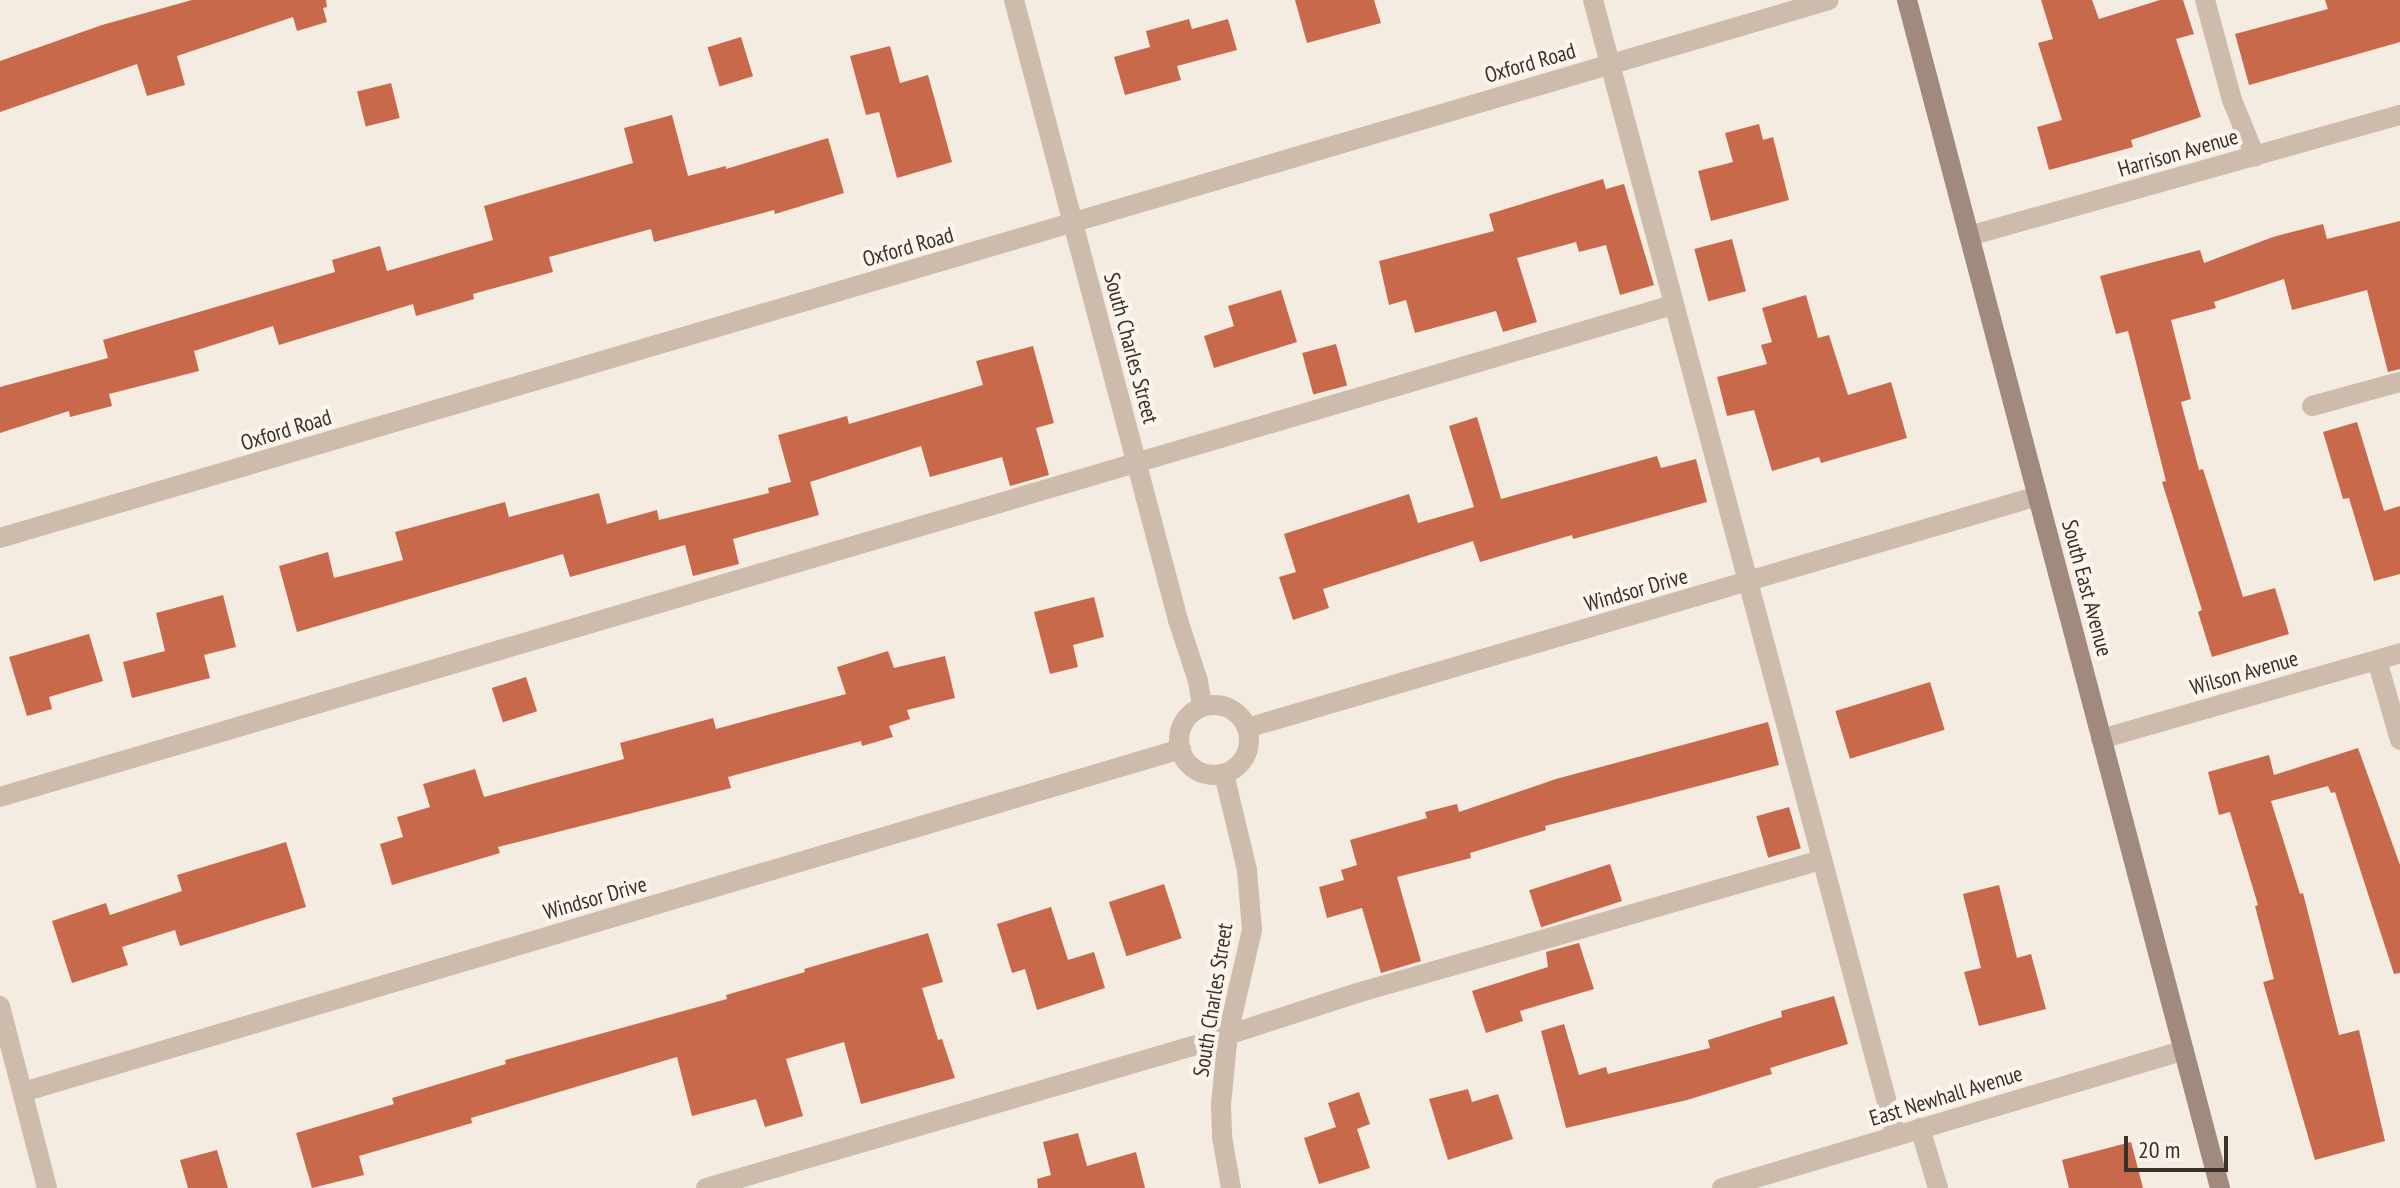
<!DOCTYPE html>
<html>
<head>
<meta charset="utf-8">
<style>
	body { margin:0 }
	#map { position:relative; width:2400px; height:1188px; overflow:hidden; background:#f4ebe1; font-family:"PT Sans Narrow",sans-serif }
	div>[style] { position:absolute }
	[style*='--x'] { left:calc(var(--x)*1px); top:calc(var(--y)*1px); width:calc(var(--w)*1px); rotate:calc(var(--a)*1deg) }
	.building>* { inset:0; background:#c8694b; transform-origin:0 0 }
	.service>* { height:20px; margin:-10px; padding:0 10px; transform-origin:10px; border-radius:10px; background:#cdbbac }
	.minor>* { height:20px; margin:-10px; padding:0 10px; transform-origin:10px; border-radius:10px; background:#cdbbac }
	.minor>.ring { margin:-10px; padding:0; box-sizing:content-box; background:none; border:20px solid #cdbbac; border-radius:50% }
	.secondary>* { height:20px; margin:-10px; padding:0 10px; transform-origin:10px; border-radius:10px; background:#a18a7d }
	span { translate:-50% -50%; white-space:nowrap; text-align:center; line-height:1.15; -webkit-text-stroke:8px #fbf5ee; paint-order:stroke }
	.street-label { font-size:22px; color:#3b302b }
	.scale { position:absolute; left:2124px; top:1136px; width:104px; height:36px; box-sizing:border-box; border:4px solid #3b302b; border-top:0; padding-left:10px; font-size:24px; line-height:28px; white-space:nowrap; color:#3b302b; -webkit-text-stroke:6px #fbf5ee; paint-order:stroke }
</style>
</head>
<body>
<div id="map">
	<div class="building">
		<div style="clip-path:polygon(192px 0,326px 0,327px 7px,323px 8px,327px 22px,297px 31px,293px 17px,177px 56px,185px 85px,147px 96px,137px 64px,0 112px,0 61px,102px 25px)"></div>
		<div style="clip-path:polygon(1295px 0,1374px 0,1381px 23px,1307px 43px)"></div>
		<div style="clip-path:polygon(2041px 0,2092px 0,2099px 19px,2160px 0,2183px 0,2194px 34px,2176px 39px,2201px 117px,2131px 140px,2133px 147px,2049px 170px,2037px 127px,2062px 120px,2038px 43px,2053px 39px)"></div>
		<div style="clip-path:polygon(2325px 0,2400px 0,2400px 42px,2249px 85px,2235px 34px,2328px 9px)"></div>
		<div style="clip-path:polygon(1189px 19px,1192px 29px,1228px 19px,1237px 50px,1177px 66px,1181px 80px,1125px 95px,1114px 57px,1150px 47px,1146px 31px)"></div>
		<div style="left:741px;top:37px;width:41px;height:35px;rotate:73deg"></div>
		<div style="clip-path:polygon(890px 46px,900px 83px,928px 75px,952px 162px,897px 178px,879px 112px,866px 115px,850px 56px)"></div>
		<div style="left:391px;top:83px;width:36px;height:35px;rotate:76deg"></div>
		<div style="clip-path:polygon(672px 115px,688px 176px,726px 166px,726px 169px,828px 138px,844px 193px,775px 214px,774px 210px,654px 242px,651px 229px,549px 257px,553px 272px,473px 294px,474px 299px,416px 316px,413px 304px,279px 345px,273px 326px,194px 351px,199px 371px,109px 394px,112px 406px,70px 417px,69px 411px,0 433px,0 387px,108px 358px,103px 340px,335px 272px,332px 260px,380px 246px,387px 271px,493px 240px,484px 206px,633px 163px,624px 128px)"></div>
		<div style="clip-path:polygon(1759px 124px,1763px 140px,1773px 137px,1789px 200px,1711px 221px,1698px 171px,1733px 162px,1725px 133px)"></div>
		<div style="clip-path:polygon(1603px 179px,1606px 189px,1624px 184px,1654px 285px,1620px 295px,1606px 245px,1579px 252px,1576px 242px,1517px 258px,1537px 322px,1503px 332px,1496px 311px,1415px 333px,1406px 300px,1389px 305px,1379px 261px,1494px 231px,1489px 214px)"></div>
		<div style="clip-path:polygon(2400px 221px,2400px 369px,2388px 372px,2367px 290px,2292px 310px,2284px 279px,2214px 302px,2216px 308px,2171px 320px,2191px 399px,2181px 402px,2199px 470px,2203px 469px,2243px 597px,2275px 588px,2289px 634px,2212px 657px,2198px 612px,2202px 610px,2162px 482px,2166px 481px,2128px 331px,2116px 334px,2100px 276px,2200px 250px,2204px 263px,2273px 237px,2323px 224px,2327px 239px)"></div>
		<div style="left:1732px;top:239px;width:54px;height:39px;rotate:75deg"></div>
		<div style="clip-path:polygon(1281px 290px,1297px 342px,1214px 368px,1204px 336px,1234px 326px,1228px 306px)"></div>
		<div style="clip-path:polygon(1806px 295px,1818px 338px,1829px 335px,1848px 395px,1891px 382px,1907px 438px,1821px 463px,1819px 457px,1772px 471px,1754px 410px,1727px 416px,1717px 377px,1767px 364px,1761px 345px,1772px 342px,1762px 308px)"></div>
		<div style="left:1336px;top:344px;width:43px;height:35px;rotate:75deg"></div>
		<div style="clip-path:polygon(1033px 346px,1054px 423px,1036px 428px,1049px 475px,1010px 486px,1002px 457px,930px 477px,921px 446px,810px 482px,819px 515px,733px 539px,739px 564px,693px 576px,685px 545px,570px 577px,563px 554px,297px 632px,279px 566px,328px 552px,334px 578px,403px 560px,395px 532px,505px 502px,509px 517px,599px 493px,607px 524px,657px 510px,659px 520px,769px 493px,768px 488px,791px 482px,778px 435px,847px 416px,849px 424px,983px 385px,976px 361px)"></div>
		<div style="clip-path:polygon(1477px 417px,1501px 499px,1657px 456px,1661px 468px,1696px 459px,1707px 502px,1573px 539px,1572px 535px,1480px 562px,1473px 541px,1323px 589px,1329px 608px,1293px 620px,1279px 577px,1296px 572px,1284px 534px,1409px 494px,1418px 523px,1474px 507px,1449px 426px)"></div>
		<div style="clip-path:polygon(2357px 422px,2384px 511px,2400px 506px,2400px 574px,2374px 581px,2349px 498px,2343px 499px,2323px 432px)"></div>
		<div style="clip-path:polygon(223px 595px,236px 647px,204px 655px,210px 678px,132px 698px,123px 662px,165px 651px,156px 613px)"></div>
		<div style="clip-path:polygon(1094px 597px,1104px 637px,1073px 645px,1078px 667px,1050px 674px,1034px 612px)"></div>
		<div style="clip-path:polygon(89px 634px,103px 681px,49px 697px,52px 709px,27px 716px,9px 657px)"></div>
		<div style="clip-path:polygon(888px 651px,894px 668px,945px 656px,955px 698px,907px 710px,910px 719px,889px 726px,893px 737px,862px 746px,861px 741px,728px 777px,731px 788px,498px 847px,500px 853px,392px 885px,380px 844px,403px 837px,397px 817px,430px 807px,423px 784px,475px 769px,484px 797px,624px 759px,620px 743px,713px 718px,716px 729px,846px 694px,837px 667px)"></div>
		<div style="left:526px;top:677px;width:36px;height:36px;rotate:72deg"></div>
		<div style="left:1930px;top:682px;width:50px;height:99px;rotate:73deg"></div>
		<div style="clip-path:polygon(1768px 722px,1779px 765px,1545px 826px,1546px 830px,1470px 853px,1471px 858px,1397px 877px,1421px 961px,1381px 973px,1362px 908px,1327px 918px,1319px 887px,1344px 880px,1341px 870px,1357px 865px,1350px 840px,1427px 818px,1425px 812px,1457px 804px,1459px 812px,1556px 779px)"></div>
		<div style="clip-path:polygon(2358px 748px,2400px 865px,2400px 973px,2394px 974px,2335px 792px,2331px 793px,2328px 786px,2271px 801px,2300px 894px,2303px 893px,2339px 1035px,2359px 1030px,2385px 1141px,2315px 1160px,2263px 982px,2274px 979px,2255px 906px,2258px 905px,2230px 812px,2219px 815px,2208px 772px,2269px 755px,2274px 775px)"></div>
		<div style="left:1789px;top:807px;width:43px;height:34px;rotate:74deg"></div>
		<div style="clip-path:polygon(286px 842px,306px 907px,180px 946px,175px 930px,122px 947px,128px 965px,72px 983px,52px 921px,106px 903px,110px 915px,182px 891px,177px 875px)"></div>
		<div style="left:1610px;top:864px;width:39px;height:85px;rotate:72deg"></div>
		<div style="left:1164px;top:884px;width:57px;height:58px;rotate:72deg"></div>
		<div style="clip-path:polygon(1999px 885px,2017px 958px,2031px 954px,2046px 1009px,1979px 1026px,1964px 972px,1981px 968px,1963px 894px)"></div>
		<div style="clip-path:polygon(1051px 907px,1068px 960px,1094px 952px,1105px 988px,1037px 1010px,1025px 969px,1012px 973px,997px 924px)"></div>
		<div style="clip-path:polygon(928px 933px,943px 982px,922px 988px,938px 1040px,942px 1039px,955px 1078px,861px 1104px,844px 1042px,786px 1059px,803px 1116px,765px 1127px,756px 1099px,692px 1116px,677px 1057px,471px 1118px,472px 1123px,359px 1156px,364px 1175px,312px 1188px,296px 1133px,394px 1104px,392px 1098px,506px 1064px,505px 1060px,727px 999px,726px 995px,805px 972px,804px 969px)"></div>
		<div style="clip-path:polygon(1579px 943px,1594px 989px,1520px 1011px,1523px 1021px,1486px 1033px,1472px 991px,1548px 967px,1546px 952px)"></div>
		<div style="clip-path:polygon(1834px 996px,1848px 1044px,1770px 1068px,1772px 1074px,1687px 1100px,1566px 1128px,1541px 1031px,1564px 1024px,1579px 1075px,1606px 1067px,1608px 1074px,1710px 1048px,1708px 1040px,1782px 1017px,1781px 1011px)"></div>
		<div style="clip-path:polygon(1468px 1089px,1472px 1102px,1498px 1094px,1513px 1139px,1448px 1160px,1429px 1099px)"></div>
		<div style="clip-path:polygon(1359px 1092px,1370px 1124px,1357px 1129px,1370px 1168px,1319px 1184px,1304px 1138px,1336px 1127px,1328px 1103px)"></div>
		<div style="clip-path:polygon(1078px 1133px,1087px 1166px,1136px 1152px,1145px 1188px,1038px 1188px,1037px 1179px,1051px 1175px,1043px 1142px)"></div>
		<div style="clip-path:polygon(2131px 1142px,2143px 1188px,2069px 1188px,2062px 1160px)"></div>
		<div style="clip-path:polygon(217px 1150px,228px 1188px,188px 1188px,180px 1160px)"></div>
	</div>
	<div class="service">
		<div style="--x:1593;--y:0;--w:1176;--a:75.07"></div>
		<div style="--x:2205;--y:0;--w:104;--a:74.9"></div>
		<div style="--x:2232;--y:100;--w:61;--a:67.7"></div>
		<div style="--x:2312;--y:406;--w:91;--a:-15.3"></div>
		<div style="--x:2377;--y:660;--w:83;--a:74"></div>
		<div style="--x:0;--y:797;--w:1744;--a:-16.39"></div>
		<div style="--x:1920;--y:1128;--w:63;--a:73.3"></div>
		<div style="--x:706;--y:1188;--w:518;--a:-16.26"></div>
		<div style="--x:1203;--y:1043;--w:162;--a:-18"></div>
		<div style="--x:1357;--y:993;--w:482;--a:-16"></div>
	</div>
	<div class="minor">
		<div style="--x:1014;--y:0;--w:641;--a:75.18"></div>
		<div style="--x:1178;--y:620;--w:64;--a:71.8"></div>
		<div style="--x:1198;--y:681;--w:26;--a:81"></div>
		<div style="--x:1969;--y:236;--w:448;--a:-15.7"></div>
		<div style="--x:0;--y:538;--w:1906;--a:-16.39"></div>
		<div class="ring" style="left:1179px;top:705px;width:50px;height:50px"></div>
		<div style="--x:1247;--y:728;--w:824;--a:-16.35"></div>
		<div style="--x:2101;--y:739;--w:311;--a:-16"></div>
		<div style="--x:1224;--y:774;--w:99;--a:76.5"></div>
		<div style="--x:1247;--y:870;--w:60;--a:85.2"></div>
		<div style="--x:1252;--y:930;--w:107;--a:103"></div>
		<div style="--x:1228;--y:1034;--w:70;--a:95.7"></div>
		<div style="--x:1221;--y:1104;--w:33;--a:88"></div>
		<div style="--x:1222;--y:1137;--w:52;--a:80"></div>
		<div style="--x:0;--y:1006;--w:188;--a:75.5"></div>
		<div style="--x:23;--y:1092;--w:1208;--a:-16.5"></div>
		<div style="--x:1722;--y:1188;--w:482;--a:-16.6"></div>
	</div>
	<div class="secondary">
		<div style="--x:1907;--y:0;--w:1229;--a:75.24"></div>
	</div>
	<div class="street-label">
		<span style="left:1530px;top:63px;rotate:-16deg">Oxford Road</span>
		<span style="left:2178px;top:153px;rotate:-16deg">Harrison Avenue</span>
		<span style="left:908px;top:247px;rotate:-16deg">Oxford Road</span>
		<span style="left:1131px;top:348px;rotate:75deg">South Charles Street</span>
		<span style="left:286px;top:430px;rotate:-17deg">Oxford Road</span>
		<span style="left:2087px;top:588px;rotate:75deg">South East Avenue</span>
		<span style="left:1636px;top:590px;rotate:-16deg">Windsor Drive</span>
		<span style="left:2244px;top:673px;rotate:-16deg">Wilson Avenue</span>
		<span style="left:595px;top:898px;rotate:-16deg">Windsor Drive</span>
		<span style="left:1213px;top:1000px;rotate:-81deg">South Charles Street</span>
		<span style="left:1946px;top:1096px;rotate:-17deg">East Newhall Avenue</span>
	</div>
	<div class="scale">20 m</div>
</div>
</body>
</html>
